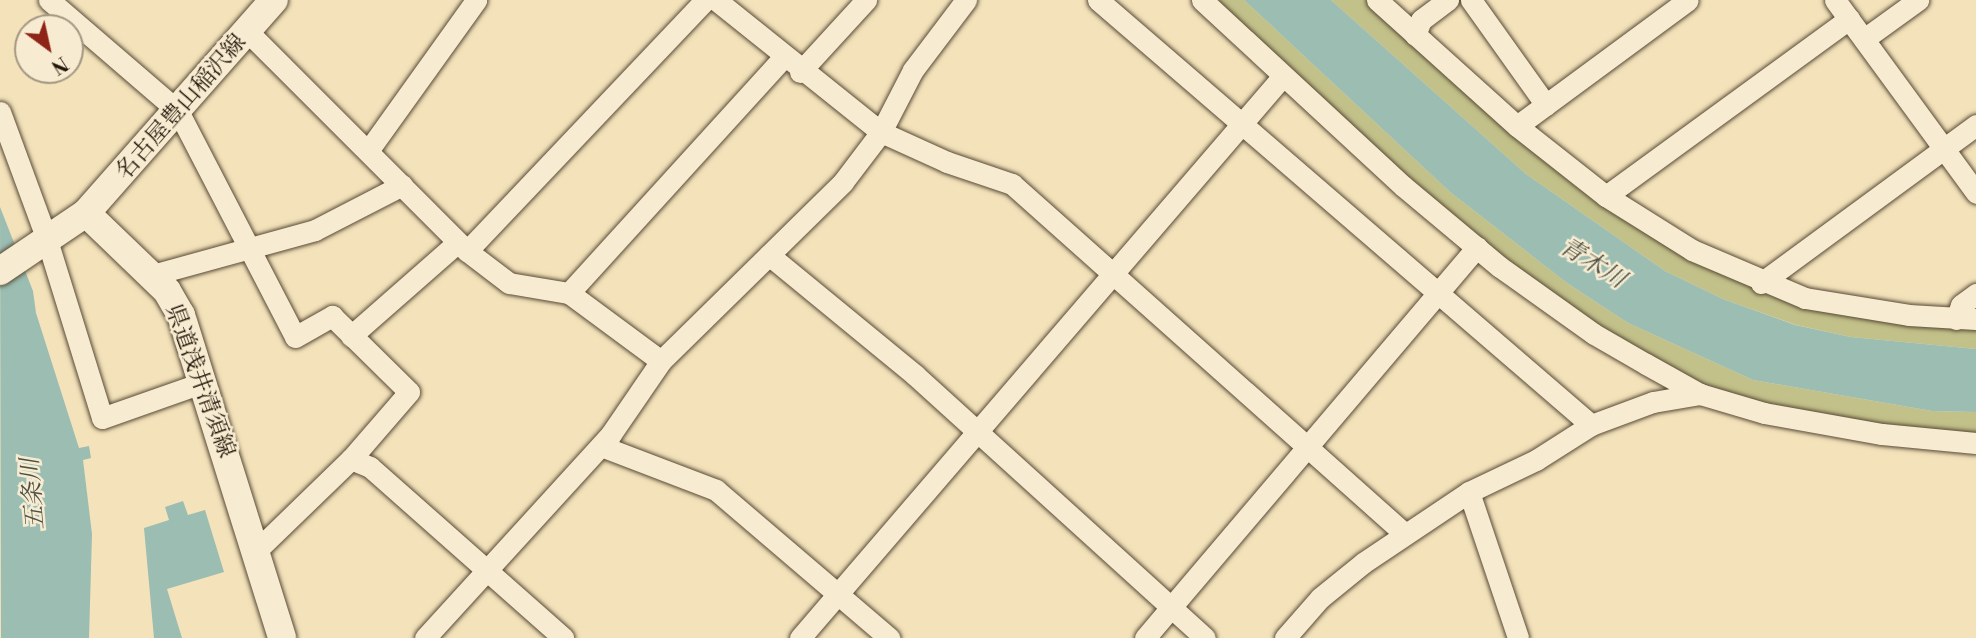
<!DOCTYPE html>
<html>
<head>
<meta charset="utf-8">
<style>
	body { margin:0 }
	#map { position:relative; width:1976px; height:638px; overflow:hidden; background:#f3e2ba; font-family:"Libre Bodoni","Noto Serif JP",serif }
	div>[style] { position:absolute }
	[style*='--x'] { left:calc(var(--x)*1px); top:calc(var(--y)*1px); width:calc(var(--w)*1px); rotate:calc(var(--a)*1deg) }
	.green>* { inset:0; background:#c3c18a }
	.water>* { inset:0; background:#9bbdb2 }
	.roads { filter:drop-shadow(0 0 2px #584a36) drop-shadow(0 0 2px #584a36) }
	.street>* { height:21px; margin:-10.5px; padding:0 10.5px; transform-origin:10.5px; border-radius:10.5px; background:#f7ecd2 }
	.secondary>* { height:28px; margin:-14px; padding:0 14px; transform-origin:14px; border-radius:14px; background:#f7ecd2 }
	span { translate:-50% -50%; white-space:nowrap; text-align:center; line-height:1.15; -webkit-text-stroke:5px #f7ecd2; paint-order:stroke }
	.street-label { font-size:23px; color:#24170a }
	.water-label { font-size:24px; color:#4e5145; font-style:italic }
	.north { position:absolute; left:14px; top:14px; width:70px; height:70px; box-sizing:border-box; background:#f7ecd2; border:2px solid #a39782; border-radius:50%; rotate:147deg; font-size:19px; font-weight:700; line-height:28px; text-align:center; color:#24170a }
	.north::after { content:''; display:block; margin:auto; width:24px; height:32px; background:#8f2418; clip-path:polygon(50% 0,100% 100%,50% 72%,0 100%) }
</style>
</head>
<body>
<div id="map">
	<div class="green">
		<div style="clip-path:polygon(1212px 0,1244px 0,1450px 192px,1567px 283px,1628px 323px,1753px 380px,1932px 411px,1976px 412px,1976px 436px,1891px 430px,1703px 389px,1581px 319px,1477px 240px)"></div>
		<div style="clip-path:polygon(1331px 0,1368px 0,1536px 151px,1749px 284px,1976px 325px,1976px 349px,1851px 337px,1796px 325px,1723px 299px,1665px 271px,1526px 174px)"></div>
	</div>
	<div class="water">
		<div style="clip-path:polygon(1244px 0,1331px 0,1526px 174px,1665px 271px,1723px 299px,1795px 325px,1851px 337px,1976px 349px,1976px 412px,1932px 411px,1753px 380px,1628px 323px,1567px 283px,1450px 192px)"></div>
		<div style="clip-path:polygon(0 207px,33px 291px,36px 313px,79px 448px,89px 446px,91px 458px,83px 460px,92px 534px,89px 638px,1px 638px)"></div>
		<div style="clip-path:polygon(183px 501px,188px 515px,205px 510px,224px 572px,167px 589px,182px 638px,154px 638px,144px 528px,169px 520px,165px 507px)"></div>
	</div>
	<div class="roads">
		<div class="street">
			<div style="--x:49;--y:0;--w:170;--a:40.7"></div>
			<div style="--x:178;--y:111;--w:254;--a:62.6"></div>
			<div style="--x:295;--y:337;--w:43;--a:-29.6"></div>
			<div style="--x:332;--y:316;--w:108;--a:44.6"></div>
			<div style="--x:409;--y:392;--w:89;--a:130.9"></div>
			<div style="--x:716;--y:0;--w:211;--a:38.7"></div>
			<div style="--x:881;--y:132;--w:72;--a:24.4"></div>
			<div style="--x:947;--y:162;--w:69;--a:18.7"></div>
			<div style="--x:1012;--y:184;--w:526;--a:41.69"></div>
			<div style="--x:1098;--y:0;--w:651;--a:40.76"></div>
			<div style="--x:1202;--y:0;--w:274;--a:42.8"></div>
			<div style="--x:1403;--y:186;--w:126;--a:39.9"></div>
			<div style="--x:1500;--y:267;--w:115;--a:35.5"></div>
			<div style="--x:1594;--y:334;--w:60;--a:30"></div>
			<div style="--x:1646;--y:364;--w:62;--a:29.1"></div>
			<div style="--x:1700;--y:394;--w:67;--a:16.5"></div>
			<div style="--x:1764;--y:413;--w:120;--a:10.1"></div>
			<div style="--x:1882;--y:434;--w:94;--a:5.5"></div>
			<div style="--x:1377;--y:0;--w:188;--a:42"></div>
			<div style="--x:1517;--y:126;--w:113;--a:38.2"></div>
			<div style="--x:1606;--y:196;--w:102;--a:32.1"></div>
			<div style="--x:1692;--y:250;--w:123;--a:23"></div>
			<div style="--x:1805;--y:298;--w:105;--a:9.3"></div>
			<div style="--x:1909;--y:315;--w:67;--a:3.4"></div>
			<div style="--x:1471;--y:0;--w:129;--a:54.5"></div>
			<div style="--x:1835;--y:0;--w:239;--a:53.8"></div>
			<div style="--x:247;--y:31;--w:311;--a:45"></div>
			<div style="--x:467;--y:251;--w:53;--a:37.3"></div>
			<div style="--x:509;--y:283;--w:61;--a:9.5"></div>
			<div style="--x:569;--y:293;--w:114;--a:36.5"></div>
			<div style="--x:1415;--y:35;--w:16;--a:-68"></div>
			<div style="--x:1421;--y:20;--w:34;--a:-37"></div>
			<div style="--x:1864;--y:39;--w:67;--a:-35.8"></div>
			<div style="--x:800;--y:72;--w:98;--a:-47.5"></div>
			<div style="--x:0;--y:112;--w:136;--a:69.8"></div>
			<div style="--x:47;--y:240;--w:186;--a:72.8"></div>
			<div style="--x:102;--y:418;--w:108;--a:-19.4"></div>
			<div style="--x:1517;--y:126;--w:212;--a:-36.4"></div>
			<div style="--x:368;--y:151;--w:186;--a:-54.4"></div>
			<div style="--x:1606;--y:196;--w:301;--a:-36.1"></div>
			<div style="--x:467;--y:251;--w:346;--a:-46.5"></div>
			<div style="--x:769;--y:255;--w:189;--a:39.4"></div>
			<div style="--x:915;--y:375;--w:391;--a:42.2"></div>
			<div style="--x:152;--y:275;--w:169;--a:-15.4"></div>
			<div style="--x:315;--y:230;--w:98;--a:-27.3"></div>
			<div style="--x:1761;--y:283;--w:267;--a:-36.3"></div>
			<div style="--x:569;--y:293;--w:318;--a:-47.7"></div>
			<div style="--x:1956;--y:319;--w:15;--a:-70"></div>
			<div style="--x:1961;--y:305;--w:19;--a:-36"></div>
			<div style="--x:351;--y:336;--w:142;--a:-41.3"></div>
			<div style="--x:601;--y:446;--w:123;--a:20.9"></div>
			<div style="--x:716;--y:490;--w:228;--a:40.5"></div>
			<div style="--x:1469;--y:492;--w:154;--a:71.4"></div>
			<div style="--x:257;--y:550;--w:131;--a:-44.1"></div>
			<div style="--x:351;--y:459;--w:21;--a:23"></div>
			<div style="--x:370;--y:467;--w:258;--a:41.5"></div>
			<div style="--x:425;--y:638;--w:276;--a:-47.6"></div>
			<div style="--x:611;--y:434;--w:88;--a:-55.6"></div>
			<div style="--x:661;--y:361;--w:255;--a:-44.5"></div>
			<div style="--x:843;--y:182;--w:63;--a:-52.8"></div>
			<div style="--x:881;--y:132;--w:70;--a:-62.7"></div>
			<div style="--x:913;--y:70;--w:88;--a:-52.9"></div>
			<div style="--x:800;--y:638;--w:740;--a:-49.33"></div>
			<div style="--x:1145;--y:638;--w:513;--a:-49.67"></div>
			<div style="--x:1285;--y:638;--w:53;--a:-48.8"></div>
			<div style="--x:1320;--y:598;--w:55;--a:-39.1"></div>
			<div style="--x:1363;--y:563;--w:128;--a:-33.8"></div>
			<div style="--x:1469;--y:492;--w:74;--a:-25.5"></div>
			<div style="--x:1536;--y:460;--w:65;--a:-32.5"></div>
			<div style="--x:1591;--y:425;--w:66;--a:-20.4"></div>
			<div style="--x:1653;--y:402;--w:48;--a:-9.7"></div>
		</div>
		<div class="secondary">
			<div style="--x:86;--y:213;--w:112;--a:43.9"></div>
			<div style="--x:167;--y:291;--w:28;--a:60"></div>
			<div style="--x:181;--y:315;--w:338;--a:72.6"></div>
			<div style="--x:0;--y:271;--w:104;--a:-34"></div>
			<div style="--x:86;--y:213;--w:284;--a:-48.6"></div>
		</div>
	</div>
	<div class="street-label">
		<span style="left:181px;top:107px;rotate:-49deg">名古屋豊山稲沢線</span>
		<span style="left:200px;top:381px;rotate:70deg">県道浅井清須線</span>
	</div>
	<div class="water-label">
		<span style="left:1592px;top:264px;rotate:32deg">青木川</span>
		<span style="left:34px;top:494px;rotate:-95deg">五条川</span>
	</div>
	<div class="north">N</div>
</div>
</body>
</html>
